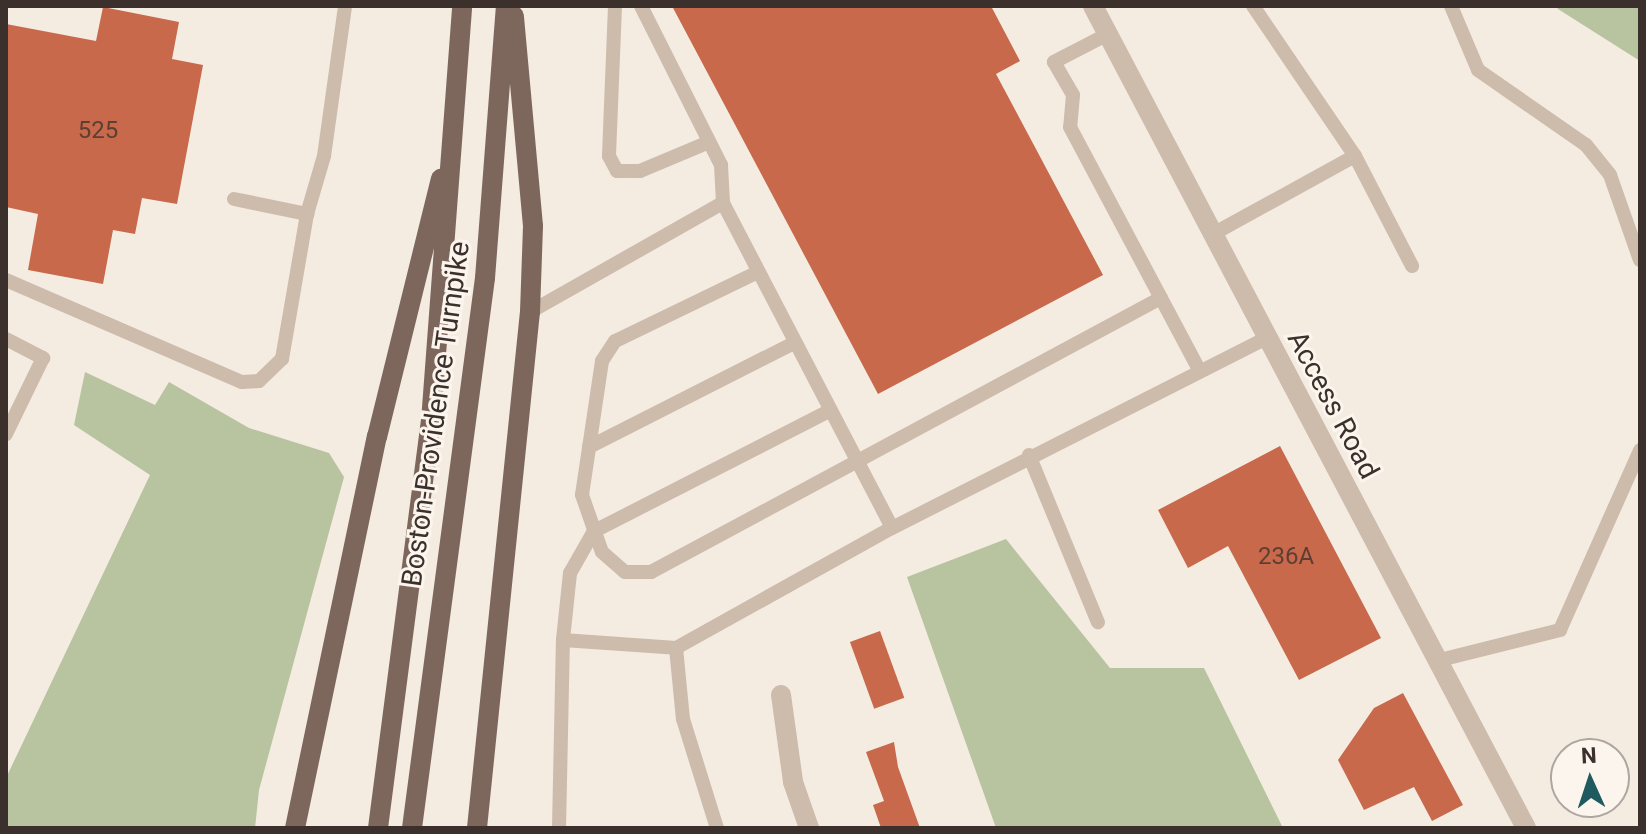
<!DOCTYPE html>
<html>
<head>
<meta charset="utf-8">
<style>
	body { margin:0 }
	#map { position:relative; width:1646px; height:834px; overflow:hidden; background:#f4ebe1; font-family:Roboto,sans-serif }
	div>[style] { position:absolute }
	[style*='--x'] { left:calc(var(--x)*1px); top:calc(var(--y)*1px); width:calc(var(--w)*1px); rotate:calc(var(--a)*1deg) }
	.green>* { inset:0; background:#b8c4a0 }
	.building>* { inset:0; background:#c8694b; transform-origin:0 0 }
	.service>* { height:14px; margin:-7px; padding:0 7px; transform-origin:7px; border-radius:7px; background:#cdbbac }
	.minor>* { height:20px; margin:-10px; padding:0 10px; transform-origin:10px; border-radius:10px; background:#cdbbac }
	.tertiary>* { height:20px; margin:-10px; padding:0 10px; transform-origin:10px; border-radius:10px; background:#cdbbac }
	.primary>* { height:20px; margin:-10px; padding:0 10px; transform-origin:10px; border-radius:10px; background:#7d675c }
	span { translate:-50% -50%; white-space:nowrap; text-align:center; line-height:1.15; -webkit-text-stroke:6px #fbf5ee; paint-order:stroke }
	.number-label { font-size:24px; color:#5e3e33 }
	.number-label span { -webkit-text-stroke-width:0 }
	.street-label { font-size:28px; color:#3b302b }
	.frame { position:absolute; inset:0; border:8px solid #3b302b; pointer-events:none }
	.north { position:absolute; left:1550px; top:738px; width:80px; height:80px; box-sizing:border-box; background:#fbf5ee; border:2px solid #aea6a0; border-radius:50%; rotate:357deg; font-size:22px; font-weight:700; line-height:32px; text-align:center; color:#3b302b }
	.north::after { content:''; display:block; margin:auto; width:28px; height:36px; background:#1f5a5e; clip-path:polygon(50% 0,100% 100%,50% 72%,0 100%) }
</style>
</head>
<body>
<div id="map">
	<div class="green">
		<div style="clip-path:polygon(1556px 6px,1640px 6px,1640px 61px,1558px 9px)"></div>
		<div style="clip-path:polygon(85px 372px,155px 405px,169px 382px,249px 428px,329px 453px,344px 477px,259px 790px,255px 828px,6px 828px,6px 778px,150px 475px,74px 425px)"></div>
		<div style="clip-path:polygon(1006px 539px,1110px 668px,1204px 668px,1283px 828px,996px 828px,907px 577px)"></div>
	</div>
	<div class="building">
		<div style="clip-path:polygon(672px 6px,991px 6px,1020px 61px,996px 74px,1103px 275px,878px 394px)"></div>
		<div style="clip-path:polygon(103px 7px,179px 22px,172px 59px,203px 65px,177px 204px,142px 198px,135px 234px,113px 230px,103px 284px,28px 270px,38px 214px,6px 207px,6px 24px,96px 41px)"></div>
		<div style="clip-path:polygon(1280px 446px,1381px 638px,1299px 680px,1228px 546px,1188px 568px,1158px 510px)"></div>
		<div style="left:880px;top:631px;width:71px;height:32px;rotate:70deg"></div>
		<div style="clip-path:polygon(1403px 693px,1463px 805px,1432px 821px,1414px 787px,1364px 810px,1338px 760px,1374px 708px)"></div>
		<div style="clip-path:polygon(894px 742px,898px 767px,920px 828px,881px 828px,873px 805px,884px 801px,866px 752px)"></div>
	</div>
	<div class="service">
		<div style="--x:615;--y:6;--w:150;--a:92.3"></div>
		<div style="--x:609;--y:156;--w:17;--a:62"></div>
		<div style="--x:617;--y:171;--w:23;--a:0"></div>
		<div style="--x:640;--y:171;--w:75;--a:-22.8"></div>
		<div style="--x:1451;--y:6;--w:69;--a:67.1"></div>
		<div style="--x:1478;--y:70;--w:131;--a:34.8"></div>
		<div style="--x:1586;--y:145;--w:38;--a:51"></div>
		<div style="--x:1610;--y:175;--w:90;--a:70.6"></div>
		<div style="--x:1108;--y:34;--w:61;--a:152.6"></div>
		<div style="--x:1054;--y:62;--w:38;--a:60"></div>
		<div style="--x:1073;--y:95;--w:32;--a:95"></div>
		<div style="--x:1070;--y:127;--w:275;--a:62"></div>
		<div style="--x:1355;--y:156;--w:124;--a:62.6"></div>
		<div style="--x:234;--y:199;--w:75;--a:11.6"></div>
		<div style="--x:307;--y:214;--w:60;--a:-73.7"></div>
		<div style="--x:324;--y:156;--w:151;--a:-82"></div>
		<div style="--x:723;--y:203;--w:366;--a:62.5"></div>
		<div style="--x:892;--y:528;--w:420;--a:-26.9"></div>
		<div style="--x:1213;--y:234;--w:162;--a:-28.8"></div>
		<div style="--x:1355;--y:156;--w:181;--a:-124.2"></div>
		<div style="--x:758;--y:272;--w:159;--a:154.2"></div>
		<div style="--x:615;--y:341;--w:24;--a:123"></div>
		<div style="--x:602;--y:361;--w:135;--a:98.5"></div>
		<div style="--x:582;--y:495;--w:60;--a:70.7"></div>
		<div style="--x:602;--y:552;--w:30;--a:41"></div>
		<div style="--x:625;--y:572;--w:26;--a:0"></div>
		<div style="--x:651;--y:572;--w:579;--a:-28.25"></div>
		<div style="--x:6;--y:280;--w:257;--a:23.4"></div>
		<div style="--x:242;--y:382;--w:17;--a:-3"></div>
		<div style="--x:259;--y:381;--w:32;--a:-44"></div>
		<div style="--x:282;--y:359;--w:147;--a:-80.2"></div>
		<div style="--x:530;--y:312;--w:222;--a:-29.5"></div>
		<div style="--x:723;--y:203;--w:38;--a:-93"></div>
		<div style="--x:721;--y:165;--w:178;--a:-116.7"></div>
		<div style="--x:6;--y:339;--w:42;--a:27.2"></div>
		<div style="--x:43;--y:358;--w:85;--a:116"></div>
		<div style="--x:829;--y:411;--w:264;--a:152.9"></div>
		<div style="--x:594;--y:531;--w:48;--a:119.7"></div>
		<div style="--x:570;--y:573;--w:67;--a:96"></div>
		<div style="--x:563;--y:640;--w:113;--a:4"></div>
		<div style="--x:676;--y:648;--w:247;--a:-29.1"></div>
		<div style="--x:589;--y:447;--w:230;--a:-26.9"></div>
		<div style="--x:1029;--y:455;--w:181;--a:67.6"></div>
		<div style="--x:676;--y:648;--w:71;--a:84.4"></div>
		<div style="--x:683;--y:719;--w:114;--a:72.7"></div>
		<div style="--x:1436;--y:661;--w:128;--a:-14"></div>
		<div style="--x:1560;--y:630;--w:197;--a:-66"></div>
		<div style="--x:559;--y:828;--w:188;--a:-88.8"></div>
	</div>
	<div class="minor">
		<div style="--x:781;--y:695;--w:88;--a:82.1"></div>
		<div style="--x:793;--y:782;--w:49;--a:70.8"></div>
	</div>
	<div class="tertiary">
		<div style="--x:1093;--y:6;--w:929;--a:62.22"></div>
	</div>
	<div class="primary">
		<div style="--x:295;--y:828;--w:400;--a:-78.2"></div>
		<div style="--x:377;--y:437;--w:266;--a:-76.1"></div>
		<div style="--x:378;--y:828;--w:410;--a:-82.6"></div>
		<div style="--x:431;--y:421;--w:416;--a:-85.7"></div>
		<div style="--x:412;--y:828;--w:555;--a:-82.44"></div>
		<div style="--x:485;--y:278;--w:273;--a:-85.6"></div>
		<div style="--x:477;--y:828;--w:519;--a:-84.14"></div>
		<div style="--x:530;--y:312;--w:86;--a:-88"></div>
		<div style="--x:533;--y:226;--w:211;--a:-95.2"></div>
	</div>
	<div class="number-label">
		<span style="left:98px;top:131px">525</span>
		<span style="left:1286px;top:557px">236A</span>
	</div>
	<div class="street-label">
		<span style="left:1333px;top:405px;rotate:62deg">Access Road</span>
		<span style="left:436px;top:414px;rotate:-82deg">Boston-Providence Turnpike</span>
	</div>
	<div class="frame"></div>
	<div class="north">N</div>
</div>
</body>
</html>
